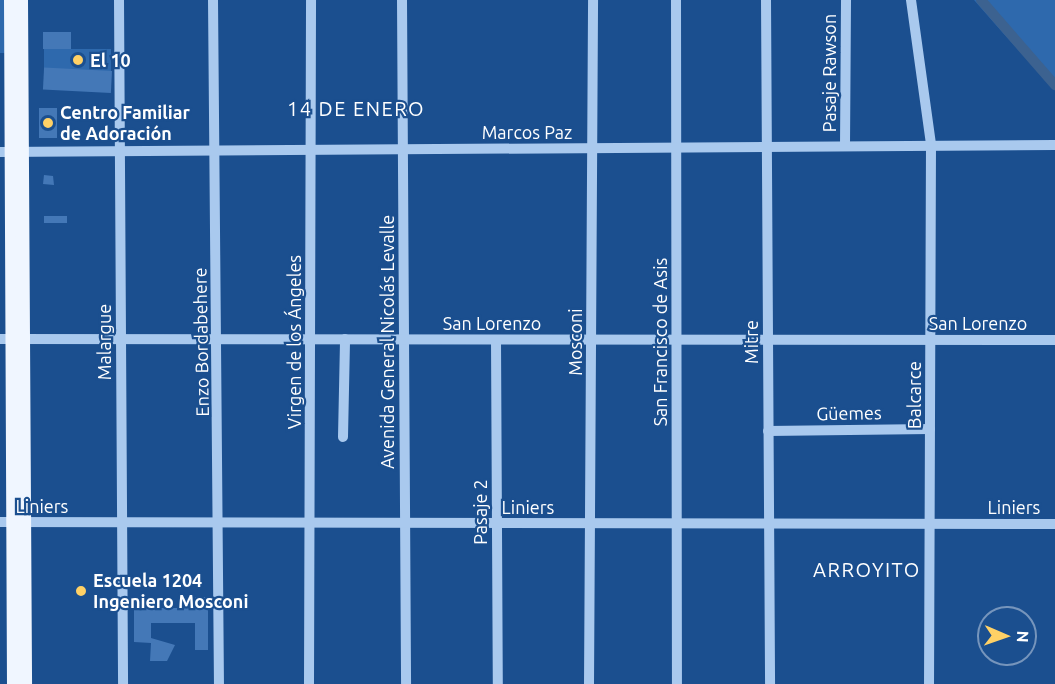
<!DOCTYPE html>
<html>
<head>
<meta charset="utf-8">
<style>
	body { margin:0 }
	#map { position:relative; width:1055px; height:684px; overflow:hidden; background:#1b4f8f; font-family:Ubuntu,sans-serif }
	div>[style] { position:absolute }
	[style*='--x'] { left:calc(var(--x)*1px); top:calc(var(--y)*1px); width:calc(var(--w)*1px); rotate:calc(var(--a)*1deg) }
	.green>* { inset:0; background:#2e69ad; transform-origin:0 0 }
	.canal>* { height:10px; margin:-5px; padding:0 5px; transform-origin:5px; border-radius:5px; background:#3c6290 }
	.building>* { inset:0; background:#4478b7; transform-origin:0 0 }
	.minor>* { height:10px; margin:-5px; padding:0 5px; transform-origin:5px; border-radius:5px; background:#a9c9ee }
	.major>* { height:14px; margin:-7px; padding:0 7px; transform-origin:7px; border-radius:7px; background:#f0f6ff }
	.dots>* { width:16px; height:16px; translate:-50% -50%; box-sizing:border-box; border:3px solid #1b4f8f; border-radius:50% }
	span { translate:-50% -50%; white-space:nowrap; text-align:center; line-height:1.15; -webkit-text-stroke:4.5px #1b4f8f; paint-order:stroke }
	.poi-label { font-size:18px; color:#fff; font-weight:700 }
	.left { translate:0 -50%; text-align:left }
	.street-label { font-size:18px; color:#fff }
	.neighbourhood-label { font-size:20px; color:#fff; letter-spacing:1.5px }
	.north { position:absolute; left:977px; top:606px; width:60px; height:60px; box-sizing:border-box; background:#1b4f8f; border:2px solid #7695bc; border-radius:50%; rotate:92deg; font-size:16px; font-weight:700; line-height:24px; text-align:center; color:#fff }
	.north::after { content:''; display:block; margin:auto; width:21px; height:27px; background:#ffd166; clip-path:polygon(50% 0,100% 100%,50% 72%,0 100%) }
</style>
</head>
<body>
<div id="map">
	<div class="green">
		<div style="left:0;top:0;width:6px;height:53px"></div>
		<div style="clip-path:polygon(974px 0,1055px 0,1055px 90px,1003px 33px)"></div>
		<div style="left:44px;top:49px;width:67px;height:23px"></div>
	</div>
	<div class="canal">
		<div style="--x:981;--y:0;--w:113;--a:49"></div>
	</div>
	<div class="building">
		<div style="left:43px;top:32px;width:28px;height:17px"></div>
		<div style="left:112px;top:71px;width:22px;height:68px;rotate:93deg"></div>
		<div style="left:39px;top:108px;width:18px;height:30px"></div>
		<div style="clip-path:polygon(44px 175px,53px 176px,54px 185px,43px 184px)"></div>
		<div style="left:44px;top:216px;width:23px;height:7px"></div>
		<div style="clip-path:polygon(195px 597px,208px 597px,208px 650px,195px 650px,195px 623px,151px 623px,151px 638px,175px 645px,167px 661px,150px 661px,151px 643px,134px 642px,134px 608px,195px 608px)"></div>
	</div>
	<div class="minor">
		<div style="--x:119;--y:0;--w:684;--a:89.66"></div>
		<div style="--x:213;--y:0;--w:684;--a:89.5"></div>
		<div style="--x:402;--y:0;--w:684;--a:89.66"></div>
		<div style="--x:676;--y:0;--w:684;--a:89.92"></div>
		<div style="--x:766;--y:0;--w:684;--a:89.66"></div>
		<div style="--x:911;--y:0;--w:146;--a:82.1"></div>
		<div style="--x:931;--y:145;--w:539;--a:90.21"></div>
		<div style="--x:845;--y:146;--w:146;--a:-89.6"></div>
		<div style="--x:0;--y:152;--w:1055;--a:-0.38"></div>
		<div style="--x:0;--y:339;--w:1055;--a:0.05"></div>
		<div style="--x:496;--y:340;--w:344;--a:89.7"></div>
		<div style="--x:768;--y:431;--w:162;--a:-0.7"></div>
		<div style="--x:343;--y:437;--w:98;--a:-88.8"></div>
		<div style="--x:0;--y:522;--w:1055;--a:0.11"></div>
		<div style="--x:309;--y:684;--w:684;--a:-89.83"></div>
		<div style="--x:589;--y:684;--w:684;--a:-89.66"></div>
	</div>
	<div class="major">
		<div style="--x:11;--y:0;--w:684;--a:89.75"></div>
		<div style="--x:21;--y:0;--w:684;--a:89.66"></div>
	</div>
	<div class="dots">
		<div style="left:78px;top:60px;background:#ffd166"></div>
		<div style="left:48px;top:123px;background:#ffd166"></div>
		<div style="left:81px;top:591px;background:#ffd166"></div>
	</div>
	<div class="poi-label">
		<span class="left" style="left:90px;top:60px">El 10</span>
		<span class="left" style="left:60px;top:123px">Centro Familiar<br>de Adoración</span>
		<span class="left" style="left:93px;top:591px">Escuela 1204<br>Ingeniero Mosconi</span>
	</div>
	<div class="street-label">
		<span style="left:829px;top:73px;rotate:-90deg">Pasaje Rawson</span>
		<span style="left:527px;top:132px">Marcos Paz</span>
		<span style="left:492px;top:323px">San Lorenzo</span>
		<span style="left:978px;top:323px">San Lorenzo</span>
		<span style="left:104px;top:342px;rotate:-90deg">Malargue</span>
		<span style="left:201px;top:342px;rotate:-91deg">Enzo Bordabehere</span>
		<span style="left:294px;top:342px;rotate:-90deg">Virgen de los Ángeles</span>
		<span style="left:387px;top:342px;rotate:-90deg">Avenida General Nicolás Levalle</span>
		<span style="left:575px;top:342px;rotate:-90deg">Mosconi</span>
		<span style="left:660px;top:342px;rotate:-90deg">San Francisco de Asis</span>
		<span style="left:751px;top:342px;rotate:-90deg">Mitre</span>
		<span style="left:914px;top:395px;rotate:-90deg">Balcarce</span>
		<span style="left:849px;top:413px;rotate:-1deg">Güemes</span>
		<span style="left:42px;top:506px">Liniers</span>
		<span style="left:528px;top:507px">Liniers</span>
		<span style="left:1014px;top:507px">Liniers</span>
		<span style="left:480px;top:512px;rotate:-90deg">Pasaje 2</span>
	</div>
	<div class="neighbourhood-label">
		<span style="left:356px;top:108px">14 DE ENERO</span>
		<span style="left:867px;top:569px">ARROYITO</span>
	</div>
	<div class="north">N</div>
</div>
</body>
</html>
